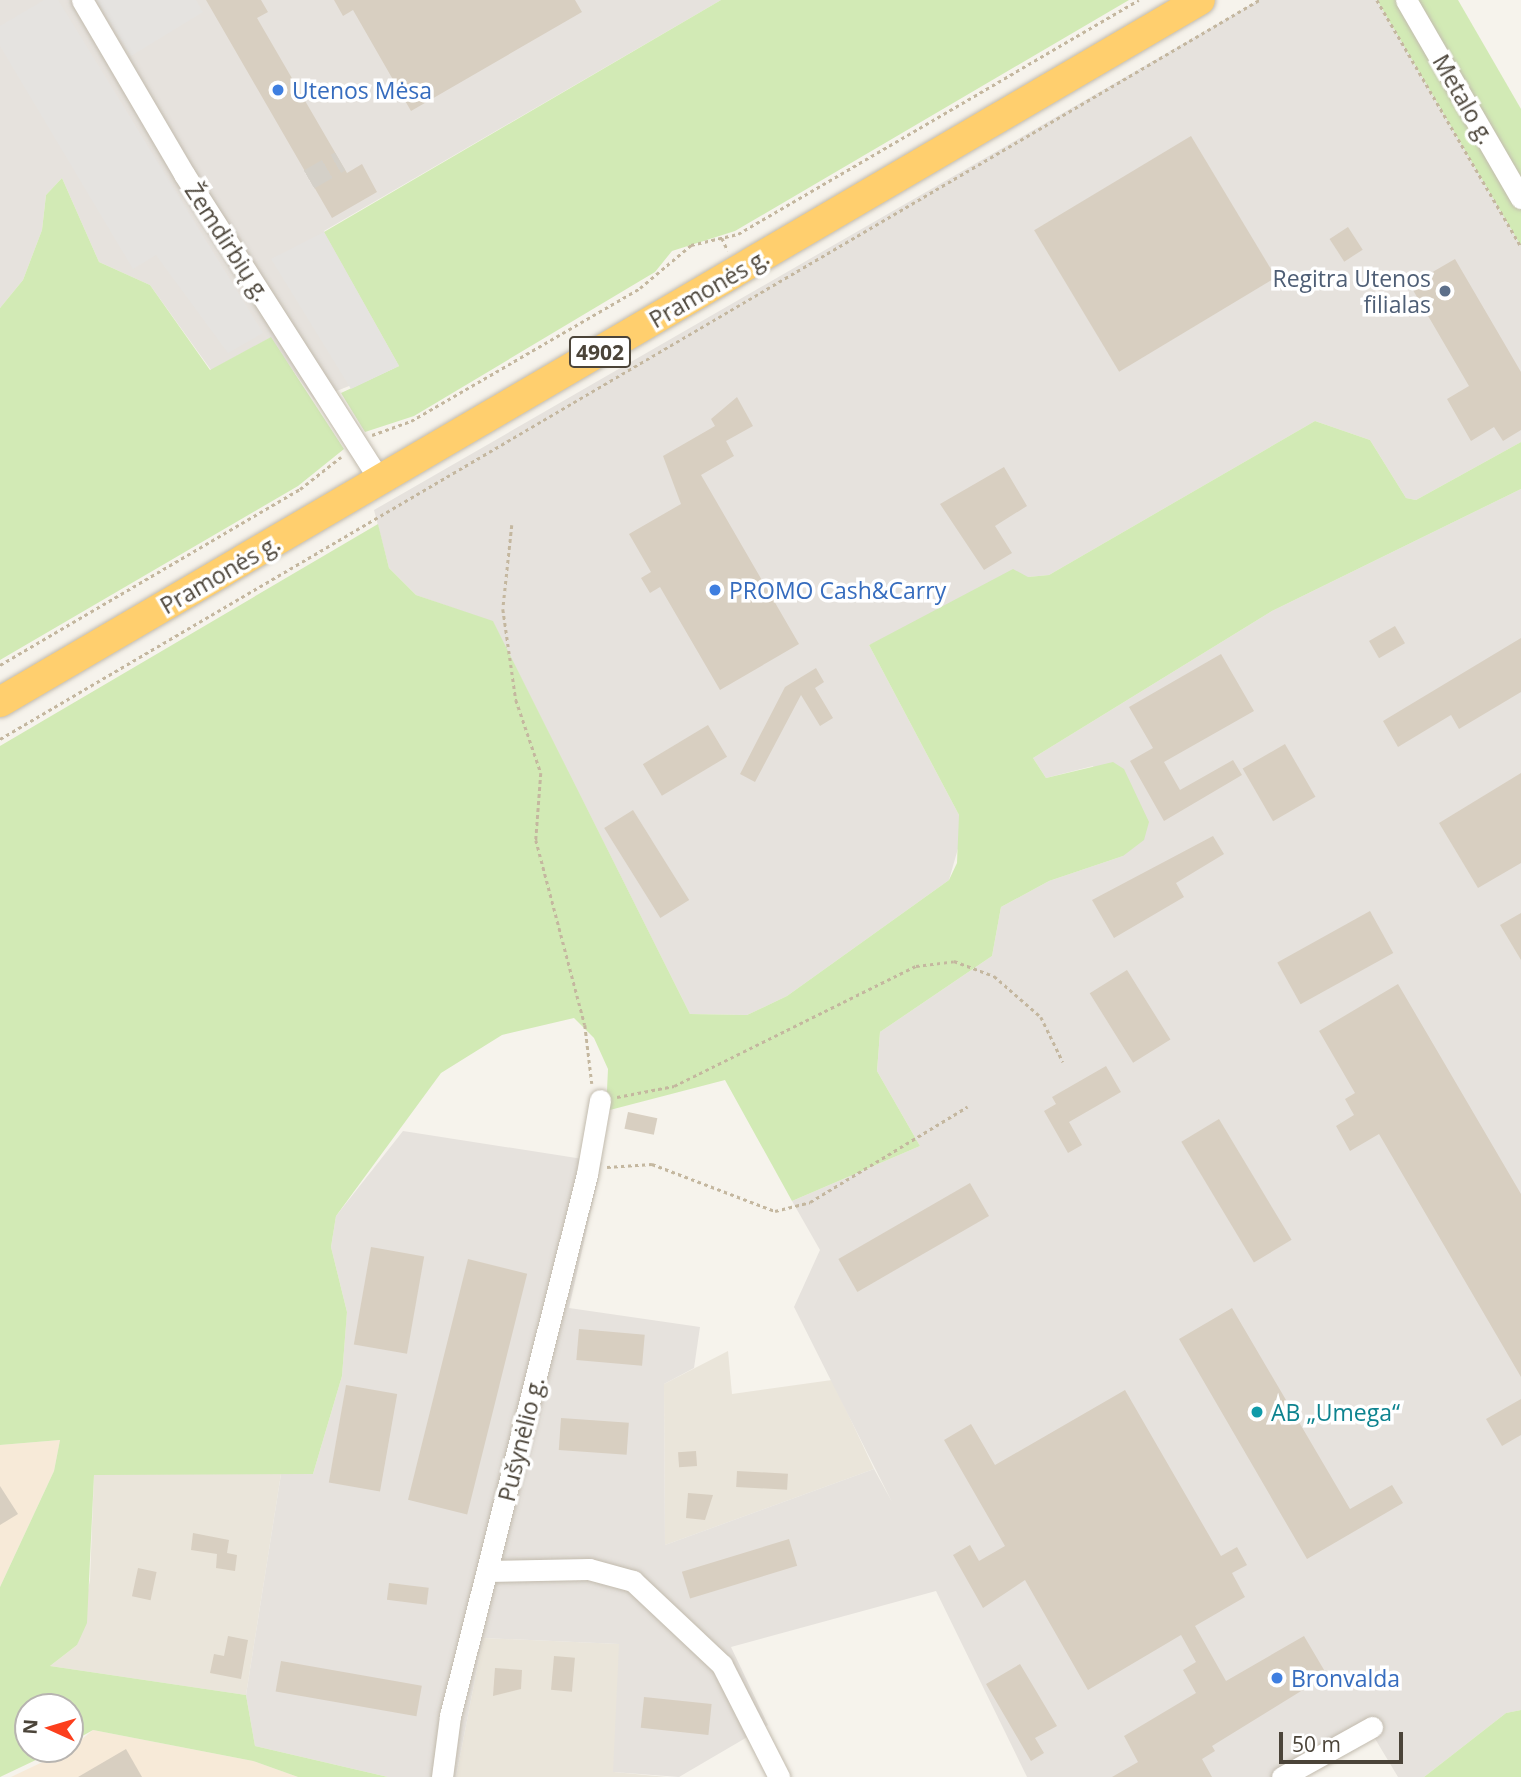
<!DOCTYPE html>
<html>
<head>
<meta charset="utf-8">
<style>
	body { margin:0 }
	#map { position:relative; width:1521px; height:1777px; overflow:hidden; background:#f6f3ec; font-family:"Open Sans",sans-serif }
	div>[style] { position:absolute }
	[style*='--x'] { left:calc(var(--x)*1px); top:calc(var(--y)*1px); width:calc(var(--w)*1px); rotate:calc(var(--a)*1deg) }
	.residential>* { inset:0; background:#eae5da }
	.commercial>* { inset:0; background:#f7ead8 }
	.industrial>* { inset:0; background:#e6e2dd }
	.green>* { inset:0; background:#d2eab5 }
	.parking>* { inset:0; background:#e5e3e0 }
	.building>* { inset:0; background:#d8cfc1; transform-origin:0 0 }
	.minor-tunnel>* { height:21px; margin-top:-10.5px; transform-origin:0; background:repeating-linear-gradient(90deg,#d4d0c8 0 21px,transparent 0 31px) }
	.path>* { height:2.5px; margin-top:-1.25px; transform-origin:0; background:repeating-linear-gradient(90deg,#c4b79f 0 3.5px,transparent 0 7px) }
	.roads { filter:drop-shadow(0 0 2px #c2bbae) drop-shadow(0 0 2px #c2bbae) }
	.minor>* { height:21px; margin:-10.5px; padding:0 10.5px; transform-origin:10.5px; border-radius:10.5px; background:#fff }
	.highway>* { height:30px; margin:-15px; padding:0 15px; transform-origin:15px; border-radius:15px; background:#ffcf6e }
	.dots>* { width:19px; height:19px; translate:-50% -50%; box-sizing:border-box; border:4px solid #fff; border-radius:50% }
	span { translate:-50% -50%; white-space:nowrap; text-align:center; line-height:1.15; -webkit-text-stroke:7px #fff; paint-order:stroke }
	.shield-label span { padding:2px 5px; background:#fff; border:2px solid; border-radius:5px; -webkit-text-stroke-width:0 }
	.shield-label { font-size:21px; color:#4b4439; font-weight:700 }
	.shop-label { font-size:23px; color:#366cbe }
	.left { translate:0 -50%; text-align:left }
	.street-label { font-size:23px; color:#4b4439 }
	.service-label { font-size:23px; color:#4e5e75 }
	.right { translate:-100% -50%; text-align:right }
	.culture-label { font-size:23px; color:#0d838f }
	.north { position:absolute; left:14px; top:1693px; width:70px; height:70px; box-sizing:border-box; background:#fff; border:2px solid #b7b4b0; border-radius:50%; rotate:274deg; font-size:19px; font-weight:700; line-height:28px; text-align:center; color:#4b4439 }
	.north::after { content:''; display:block; margin:auto; width:24px; height:32px; background:#fc3f1d; clip-path:polygon(50% 0,100% 100%,50% 72%,0 100%) }
	.scale { position:absolute; left:1279px; top:1732px; width:124px; height:32px; box-sizing:border-box; border:4px solid #4b4439; border-top:0; padding-left:9px; font-size:21px; line-height:24px; white-space:nowrap; color:#4b4439; -webkit-text-stroke:5px #fff; paint-order:stroke }
</style>
</head>
<body>
<div id="map">
	<div class="residential">
		<div style="clip-path:polygon(728px 1351px,732px 1394px,832px 1380px,874px 1469px,665px 1545px,664px 1384px)"></div>
		<div style="clip-path:polygon(94px 1474px,281px 1474px,246px 1695px,50px 1666px,77px 1645px,90px 1580px)"></div>
		<div style="clip-path:polygon(483px 1638px,620px 1644px,614px 1772px,667px 1777px,456px 1777px)"></div>
	</div>
	<div class="commercial">
		<div style="clip-path:polygon(60px 1440px,54px 1471px,0 1587px,0 1445px)"></div>
		<div style="clip-path:polygon(93px 1730px,253px 1761px,298px 1777px,11px 1777px,70px 1749px)"></div>
	</div>
	<div class="industrial">
		<div style="clip-path:polygon(0 0,721px 0,324px 231px,399px 366px,314px 400px,270px 338px,211px 370px,150px 285px,99px 262px,62px 178px,46px 195px,42px 230px,23px 280px,0 308px)"></div>
		<div style="clip-path:polygon(1259px 0,1377px 0,1521px 246px,1521px 442px,1416px 500px,1406px 498px,1370px 440px,1315px 421px,1049px 575px,1028px 577px,869px 645px,959px 815px,961px 838px,949px 880px,787px 996px,747px 1015px,690px 1014px,493px 622px,416px 595px,389px 568px,374px 510px)"></div>
		<div style="clip-path:polygon(1521px 489px,1521px 1710px,1506px 1713px,1424px 1777px,1398px 1777px,1374px 1737px,1299px 1777px,1027px 1777px,936px 1591px,731px 1647px,768px 1725px,679px 1777px,613px 1772px,619px 1644px,483px 1638px,456px 1777px,388px 1777px,255px 1746px,246px 1695px,281px 1474px,313px 1474px,342px 1376px,347px 1312px,331px 1247px,336px 1216px,403px 1131px,602px 1162px,569px 1308px,700px 1327px,694px 1368px,664px 1384px,665px 1545px,874px 1469px,892px 1502px,794px 1307px,820px 1250px,792px 1201px,920px 1146px,877px 1071px,880px 1032px,992px 956px,1001px 907px,1049px 881px,1123px 856px,1093px 766px,1046px 778px,1033px 758px,1272px 611px)"></div>
	</div>
	<div class="green">
		<div style="clip-path:polygon(721px 0,1129px 0,735px 231px,672px 251px,655px 272px,414px 416px,365px 432px,341px 393px,399px 366px,324px 232px)"></div>
		<div style="clip-path:polygon(1377px 0,1458px 0,1521px 109px,1521px 246px)"></div>
		<div style="clip-path:polygon(62px 178px,99px 262px,150px 285px,210px 370px,271px 337px,344px 449px,298px 486px,0 660px,0 308px,23px 280px,42px 230px,46px 195px)"></div>
		<div style="clip-path:polygon(1315px 421px,1370px 440px,1406px 498px,1416px 500px,1521px 442px,1521px 489px,1272px 611px,1033px 758px,1046px 778px,1113px 762px,1124px 769px,1149px 822px,1144px 840px,1123px 856px,1049px 881px,1001px 907px,992px 956px,880px 1032px,877px 1071px,920px 1146px,792px 1201px,725px 1080px,606px 1111px,608px 1069px,594px 1038px,574px 1018px,502px 1035px,441px 1073px,336px 1216px,331px 1247px,347px 1312px,342px 1376px,313px 1474px,94px 1475px,87px 1623px,77px 1645px,50px 1666px,246px 1695px,255px 1746px,388px 1777px,298px 1777px,253px 1761px,93px 1730px,70px 1743px,70px 1707px,28px 1707px,28px 1749px,59px 1749px,0 1777px,0 1587px,54px 1471px,60px 1440px,0 1445px,0 746px,378px 524px,389px 568px,416px 595px,493px 621px,690px 1014px,747px 1015px,787px 996px,949px 880px,957px 863px,959px 815px,869px 645px,1013px 569px,1028px 577px,1049px 575px)"></div>
		<div style="clip-path:polygon(1521px 1710px,1521px 1777px,1424px 1777px,1506px 1713px)"></div>
	</div>
	<div class="parking">
		<div style="clip-path:polygon(44px 0,58px 0,263px 333px,228px 353px,156px 255px,133px 269px,0 46px,0 26px)"></div>
		<div style="clip-path:polygon(96px 0,196px 0,203px 12px,131px 56px)"></div>
		<div style="clip-path:polygon(324px 232px,399px 366px,351px 389px,271px 259px)"></div>
	</div>
	<div class="building">
		<div style="clip-path:polygon(206px 0,261px 0,268px 12px,257px 18px,347px 173px,362px 164px,377px 192px,332px 218px)"></div>
		<div style="clip-path:polygon(334px 0,575px 0,582px 12px,411px 111px,353px 10px,343px 16px)"></div>
		<div style="left:1191px;top:136px;width:165px;height:183px;rotate:59deg"></div>
		<div style="left:1348px;top:227px;width:27px;height:22px;rotate:57deg"></div>
		<div style="clip-path:polygon(1455px 259px,1521px 372px,1521px 430px,1503px 441px,1494px 427px,1471px 441px,1447px 399px,1469px 386px,1410px 285px)"></div>
		<div style="clip-path:polygon(737px 397px,753px 426px,726px 441px,734px 456px,701px 475px,799px 644px,720px 690px,660px 587px,650px 593px,641px 578px,651px 572px,629px 534px,681px 504px,663px 456px,715px 426px,711px 419px)"></div>
		<div style="clip-path:polygon(1004px 467px,1027px 506px,995px 526px,1012px 553px,984px 570px,940px 504px)"></div>
		<div style="left:1395px;top:626px;width:20px;height:30px;rotate:60deg"></div>
		<div style="clip-path:polygon(1521px 638px,1521px 692px,1459px 729px,1451px 715px,1398px 747px,1383px 721px)"></div>
		<div style="clip-path:polygon(1221px 654px,1254px 711px,1164px 762px,1180px 790px,1233px 760px,1242px 775px,1164px 821px,1130px 761px,1153px 748px,1129px 707px)"></div>
		<div style="clip-path:polygon(816px 668px,824px 682px,815px 688px,833px 718px,820px 726px,801px 695px,755px 782px,740px 774px,785px 687px)"></div>
		<div style="left:708px;top:725px;width:37px;height:76px;rotate:59deg"></div>
		<div style="left:1285px;top:744px;width:61px;height:49px;rotate:60deg"></div>
		<div style="clip-path:polygon(1521px 773px,1521px 863px,1478px 888px,1439px 823px)"></div>
		<div style="left:633px;top:810px;width:106px;height:34px;rotate:58deg"></div>
		<div style="clip-path:polygon(1213px 836px,1224px 854px,1176px 883px,1184px 897px,1114px 938px,1092px 900px)"></div>
		<div style="left:1370px;top:911px;width:48px;height:106px;rotate:61deg"></div>
		<div style="clip-path:polygon(1521px 913px,1521px 960px,1500px 925px)"></div>
		<div style="left:1127px;top:970px;width:82px;height:44px;rotate:58deg"></div>
		<div style="clip-path:polygon(1398px 984px,1521px 1194px,1521px 1377px,1379px 1134px,1350px 1151px,1336px 1126px,1354px 1115px,1345px 1099px,1355px 1093px,1319px 1031px)"></div>
		<div style="clip-path:polygon(1106px 1066px,1121px 1092px,1069px 1122px,1082px 1145px,1068px 1153px,1044px 1111px,1056px 1104px,1052px 1097px)"></div>
		<div style="left:628px;top:1112px;width:30px;height:17px;rotate:12deg"></div>
		<div style="left:1219px;top:1119px;width:141px;height:44px;rotate:59deg"></div>
		<div style="left:970px;top:1183px;width:38px;height:152px;rotate:60deg"></div>
		<div style="left:371px;top:1247px;width:54px;height:99px;rotate:10deg"></div>
		<div style="left:468px;top:1259px;width:61px;height:248px;rotate:14deg"></div>
		<div style="clip-path:polygon(1232px 1308px,1350px 1509px,1392px 1485px,1403px 1503px,1307px 1559px,1179px 1339px)"></div>
		<div style="left:579px;top:1329px;width:66px;height:31px;rotate:5deg"></div>
		<div style="left:346px;top:1385px;width:52px;height:99px;rotate:10deg"></div>
		<div style="clip-path:polygon(1125px 1390px,1221px 1556px,1237px 1547px,1247px 1565px,1232px 1573px,1245px 1597px,1195px 1626px,1226px 1681px,1304px 1636px,1327px 1675px,1212px 1746px,1215px 1751px,1202px 1759px,1212px 1777px,1112px 1777px,1138px 1762px,1124px 1736px,1196px 1693px,1183px 1670px,1196px 1662px,1181px 1635px,1088px 1690px,1025px 1580px,983px 1608px,953px 1555px,970px 1545px,979px 1561px,1005px 1546px,944px 1440px,971px 1424px,995px 1465px)"></div>
		<div style="clip-path:polygon(1521px 1399px,1521px 1435px,1502px 1446px,1486px 1419px)"></div>
		<div style="left:561px;top:1418px;width:68px;height:32px;rotate:4deg"></div>
		<div style="left:696px;top:1451px;width:15px;height:18px;rotate:86deg"></div>
		<div style="left:737px;top:1471px;width:51px;height:16px;rotate:3deg"></div>
		<div style="clip-path:polygon(0 1486px,18px 1514px,0 1525px)"></div>
		<div style="clip-path:polygon(688px 1493px,713px 1495px,705px 1520px,686px 1518px)"></div>
		<div style="clip-path:polygon(193px 1533px,229px 1540px,227px 1553px,237px 1555px,235px 1571px,216px 1568px,217px 1554px,191px 1550px)"></div>
		<div style="left:789px;top:1539px;width:28px;height:112px;rotate:73deg"></div>
		<div style="left:138px;top:1568px;width:19px;height:29px;rotate:12deg"></div>
		<div style="left:389px;top:1583px;width:40px;height:17px;rotate:7deg"></div>
		<div style="clip-path:polygon(228px 1636px,248px 1640px,241px 1679px,210px 1673px,214px 1654px,224px 1656px)"></div>
		<div style="left:554px;top:1656px;width:21px;height:34px;rotate:5deg"></div>
		<div style="left:281px;top:1661px;width:143px;height:31px;rotate:10deg"></div>
		<div style="clip-path:polygon(1020px 1664px,1057px 1726px,1035px 1738px,1044px 1753px,1031px 1761px,986px 1684px)"></div>
		<div style="clip-path:polygon(495px 1668px,522px 1670px,521px 1689px,493px 1696px)"></div>
		<div style="left:644px;top:1697px;width:68px;height:31px;rotate:6deg"></div>
		<div style="clip-path:polygon(126px 1749px,142px 1777px,78px 1777px)"></div>
	</div>
	<div class="minor-tunnel">
		<div style="--x:309;--y:179;--w:36;--a:-30"></div>
	</div>
	<div class="path">
		<div style="--x:1377;--y:0;--w:285;--a:59.7"></div>
		<div style="--x:722;--y:238;--w:14;--a:65"></div>
		<div style="--x:372;--y:435;--w:41;--a:-19.7"></div>
		<div style="--x:411;--y:421;--w:265;--a:-30.1"></div>
		<div style="--x:640;--y:288;--w:67;--a:-40.1"></div>
		<div style="--x:691;--y:245;--w:48;--a:-13.2"></div>
		<div style="--x:738;--y:234;--w:464;--a:-30.3"></div>
		<div style="--x:512;--y:525;--w:84;--a:96.1"></div>
		<div style="--x:503;--y:609;--w:92;--a:81.9"></div>
		<div style="--x:516;--y:700;--w:77;--a:71.1"></div>
		<div style="--x:541;--y:773;--w:67;--a:94.3"></div>
		<div style="--x:536;--y:840;--w:191;--a:75.2"></div>
		<div style="--x:585;--y:1025;--w:59;--a:83.2"></div>
		<div style="--x:0;--y:665;--w:348;--a:-30.4"></div>
		<div style="--x:300;--y:489;--w:52;--a:-38"></div>
		<div style="--x:0;--y:739;--w:1460;--a:-30.41"></div>
		<div style="--x:617;--y:1097;--w:58;--a:-10.9"></div>
		<div style="--x:674;--y:1086;--w:270;--a:-26.4"></div>
		<div style="--x:916;--y:966;--w:38;--a:-7"></div>
		<div style="--x:954;--y:961;--w:43;--a:20.6"></div>
		<div style="--x:994;--y:976;--w:62;--a:41.1"></div>
		<div style="--x:1041;--y:1017;--w:50;--a:63.9"></div>
		<div style="--x:607;--y:1167;--w:45;--a:-3.8"></div>
		<div style="--x:652;--y:1164;--w:132;--a:20.9"></div>
		<div style="--x:775;--y:1211;--w:36;--a:-14"></div>
		<div style="--x:810;--y:1202;--w:184;--a:-31.2"></div>
	</div>
	<div class="roads">
		<div class="minor">
			<div style="--x:82;--y:0;--w:202;--a:59.6"></div>
			<div style="--x:184;--y:174;--w:364;--a:57.4"></div>
			<div style="--x:1406;--y:0;--w:229;--a:59.9"></div>
			<div style="--x:488;--y:1571;--w:101;--a:-1.1"></div>
			<div style="--x:589;--y:1569;--w:46;--a:15.3"></div>
			<div style="--x:633;--y:1581;--w:122;--a:43.3"></div>
			<div style="--x:722;--y:1665;--w:126;--a:63"></div>
			<div style="--x:442;--y:1777;--w:62;--a:-82.5"></div>
			<div style="--x:450;--y:1716;--w:559;--a:-75.81"></div>
			<div style="--x:587;--y:1174;--w:75;--a:-80"></div>
			<div style="--x:1282;--y:1777;--w:103;--a:-29.1"></div>
		</div>
		<div class="highway">
			<div style="--x:0;--y:702;--w:1390;--a:-30.33"></div>
		</div>
	</div>
	<div class="dots">
		<div style="left:278px;top:90px;background:#3f7fe0"></div>
		<div style="left:1445px;top:291px;background:#5c6f8a"></div>
		<div style="left:715px;top:590px;background:#3f7fe0"></div>
		<div style="left:1257px;top:1412px;background:#0f9aa8"></div>
		<div style="left:1277px;top:1678px;background:#3f7fe0"></div>
	</div>
	<div class="shield-label">
		<span style="left:600px;top:352px">4902</span>
	</div>
	<div class="shop-label">
		<span class="left" style="left:292px;top:90px">Utenos Mėsa</span>
		<span class="left" style="left:729px;top:590px">PROMO Cash&amp;Carry</span>
		<span class="left" style="left:1291px;top:1678px">Bronvalda</span>
	</div>
	<div class="street-label">
		<span style="left:1464px;top:99px;rotate:60deg">Metalo g.</span>
		<span style="left:228px;top:242px;rotate:57deg">Žemdirbių g.</span>
		<span style="left:709px;top:288px;rotate:-30deg">Pramonės g.</span>
		<span style="left:220px;top:574px;rotate:-30deg">Pramonės g.</span>
		<span style="left:521px;top:1439px;rotate:-76deg">Pušynėlio g.</span>
	</div>
	<div class="service-label">
		<span class="right" style="left:1431px;top:291px">Regitra Utenos<br>filialas</span>
	</div>
	<div class="culture-label">
		<span class="left" style="left:1271px;top:1412px">AB „Umega“</span>
	</div>
	<div class="north">N</div>
	<div class="scale">50 m</div>
</div>
</body>
</html>
